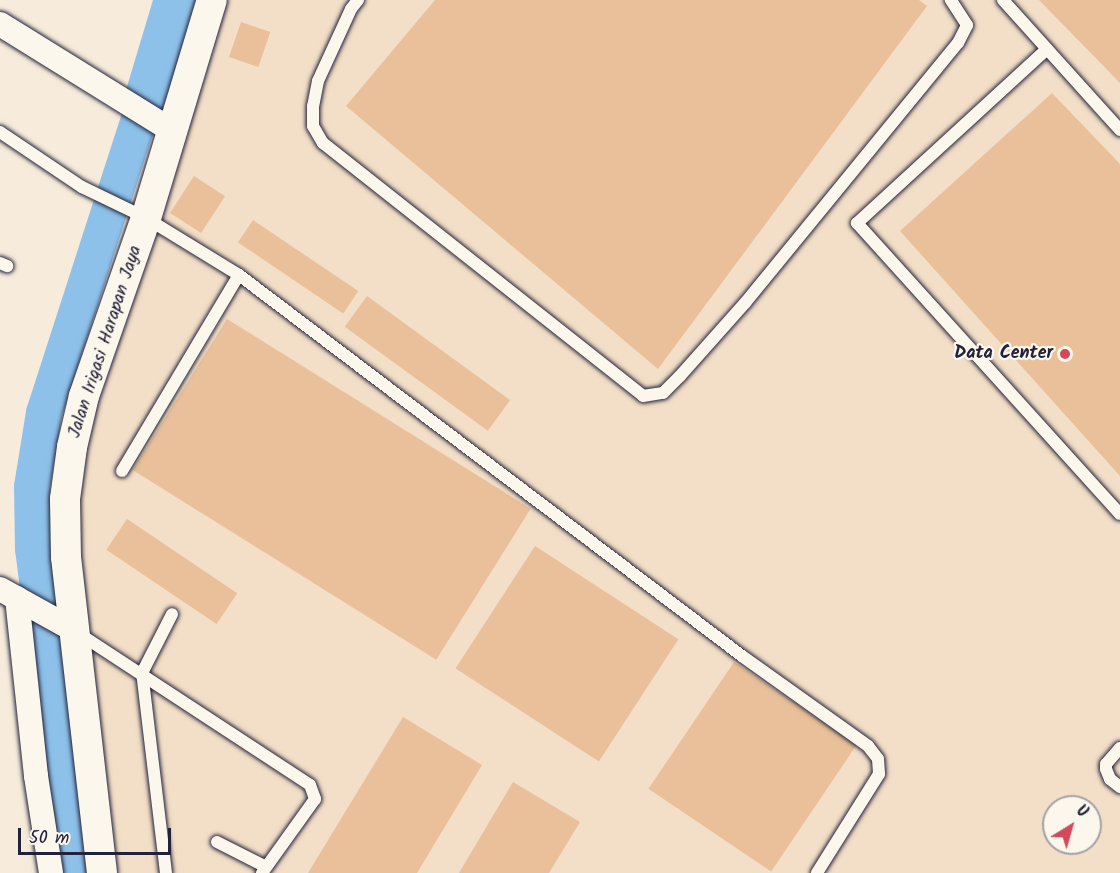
<!DOCTYPE html>
<html>
<head>
<meta charset="utf-8">
<style>
	body { margin:0 }
	#map { position:relative; width:1120px; height:873px; overflow:hidden; background:#f7ecdb; font-family:Kalam,sans-serif }
	div>[style] { position:absolute }
	[style*='--x'] { left:calc(var(--x)*1px); top:calc(var(--y)*1px); width:calc(var(--w)*1px); rotate:calc(var(--a)*1deg) }
	.built>* { inset:0; background:#f3dfc7 }
	.water>* { inset:0; background:#8dc1ea }
	.river>* { height:36px; margin:-18px; padding:0 18px; transform-origin:18px; border-radius:18px; background:#8dc1ea }
	.building>* { inset:0; background:#e9c099; transform-origin:0 0 }
	.roads { filter:drop-shadow(0 0 2px #22223b) drop-shadow(0 0 2px #22223b) }
	.service>* { height:12px; margin:-6px; padding:0 6px; transform-origin:6px; border-radius:6px; background:#fbf7ec }
	.minor>* { height:24px; margin:-12px; padding:0 12px; transform-origin:12px; border-radius:12px; background:#fbf7ec }
	.tertiary>* { height:30px; margin:-15px; padding:0 15px; transform-origin:15px; border-radius:15px; background:#fbf7ec }
	.dots>* { width:16px; height:16px; translate:-50% -50%; box-sizing:border-box; border:3px solid #fbf7ec; border-radius:50% }
	span { translate:-50% -50%; white-space:nowrap; text-align:center; line-height:1.15; -webkit-text-stroke:4.5px #fbf7ec; paint-order:stroke }
	.street-label { font-size:18px; color:#22223b }
	.poi-label { font-size:18px; color:#22223b; font-weight:700 }
	.right { translate:-100% -50%; text-align:right }
	.north { position:absolute; left:1042px; top:795px; width:60px; height:60px; box-sizing:border-box; background:#fbf7ec; border:2px solid #a4a2a5; border-radius:50%; rotate:37deg; font-size:16px; font-weight:700; line-height:24px; text-align:center; color:#22223b }
	.north::after { content:''; display:block; margin:auto; width:21px; height:27px; background:#d1495b; clip-path:polygon(50% 0,100% 100%,50% 72%,0 100%) }
	.scale { position:absolute; left:18px; top:828px; width:153px; height:27px; box-sizing:border-box; border:3px solid #22223b; border-top:0; padding-left:8px; font-size:18px; line-height:21px; white-space:nowrap; color:#22223b; -webkit-text-stroke:4px #fbf7ec; paint-order:stroke }
</style>
</head>
<body>
<div id="map">
	<div class="built">
		<div style="clip-path:polygon(evenodd,213px 0,1120px 0,1120px 873px,103px 873px,72px 448px,213px 0,1054px 807px,1090px 807px,1090px 843px,1054px 843px,1054px 807px)"></div>
	</div>
	<div class="water">
		<div style="clip-path:polygon(153px 0,213px 0,174px 132px,123px 100px)"></div>
	</div>
	<div class="river">
		<div style="--x:74;--y:873;--w:327;--a:-97.2"></div>
		<div style="--x:33;--y:549;--w:62;--a:-90.9"></div>
		<div style="--x:32;--y:487;--w:75;--a:-80.8"></div>
		<div style="--x:44;--y:413;--w:434;--a:-72.1"></div>
	</div>
	<div class="building">
		<div style="clip-path:polygon(435px 0,919px 0,927px 6px,658px 369px,346px 106px)"></div>
		<div style="clip-path:polygon(1039px 0,1120px 0,1120px 83px)"></div>
		<div style="left:241px;top:22px;width:31px;height:37px;rotate:19deg"></div>
		<div style="clip-path:polygon(1052px 93px,1120px 164px,1120px 476px,900px 231px)"></div>
		<div style="left:194px;top:176px;width:37px;height:44px;rotate:33deg"></div>
		<div style="left:253px;top:220px;width:127px;height:27px;rotate:34deg"></div>
		<div style="left:367px;top:296px;width:177px;height:38px;rotate:36deg"></div>
		<div style="left:227px;top:319px;width:358px;height:178px;rotate:32deg"></div>
		<div style="left:127px;top:519px;width:133px;height:37px;rotate:34deg"></div>
		<div style="left:535px;top:546px;width:171px;height:146px;rotate:33deg"></div>
		<div style="left:734px;top:662px;width:148px;height:153px;rotate:34deg"></div>
		<div style="clip-path:polygon(403px 717px,482px 765px,417px 873px,308px 873px)"></div>
		<div style="clip-path:polygon(513px 782px,580px 822px,549px 873px,459px 873px)"></div>
	</div>
	<div class="roads">
		<div class="service">
			<div style="--x:358;--y:0;--w:11;--a:128"></div>
			<div style="--x:351;--y:9;--w:79;--a:114.6"></div>
			<div style="--x:318;--y:81;--w:25;--a:101"></div>
			<div style="--x:313;--y:106;--w:20;--a:90"></div>
			<div style="--x:313;--y:126;--w:20;--a:60"></div>
			<div style="--x:323;--y:143;--w:408;--a:38.3"></div>
			<div style="--x:643;--y:396;--w:20;--a:-9"></div>
			<div style="--x:663;--y:393;--w:24;--a:-45"></div>
			<div style="--x:680;--y:376;--w:98;--a:-48.3"></div>
			<div style="--x:745;--y:303;--w:336;--a:-50.7"></div>
			<div style="--x:958;--y:43;--w:20;--a:-63"></div>
			<div style="--x:967;--y:25;--w:30;--a:-123"></div>
			<div style="--x:1003;--y:0;--w:175;--a:48"></div>
			<div style="--x:1047;--y:49;--w:258;--a:137.5"></div>
			<div style="--x:857;--y:223;--w:392;--a:47.9"></div>
			<div style="--x:0;--y:132;--w:99;--a:33.9"></div>
			<div style="--x:82;--y:187;--w:71;--a:25.8"></div>
			<div style="--x:146;--y:218;--w:109;--a:31.5"></div>
			<div style="--x:239;--y:275;--w:631;--a:37.14"></div>
			<div style="--x:742;--y:656;--w:155;--a:35.5"></div>
			<div style="--x:868;--y:746;--w:16;--a:52"></div>
			<div style="--x:878;--y:759;--w:15;--a:86"></div>
			<div style="--x:879;--y:774;--w:117;--a:122.1"></div>
			<div style="--x:0;--y:263;--w:8;--a:23"></div>
			<div style="--x:122;--y:471;--w:228;--a:-59.2"></div>
			<div style="--x:78;--y:633;--w:277;--a:33.2"></div>
			<div style="--x:310;--y:785;--w:15;--a:70"></div>
			<div style="--x:315;--y:799;--w:91;--a:125.6"></div>
			<div style="--x:1120;--y:748;--w:21;--a:131"></div>
			<div style="--x:1106;--y:764;--w:5;--a:90"></div>
			<div style="--x:1106;--y:769;--w:11;--a:68"></div>
			<div style="--x:1110;--y:779;--w:13;--a:39"></div>
			<div style="--x:217;--y:842;--w:55;--a:27"></div>
			<div style="--x:166;--y:873;--w:201;--a:-96.8"></div>
			<div style="--x:142;--y:673;--w:66;--a:-63"></div>
		</div>
		<div class="minor">
			<div style="--x:0;--y:24;--w:205;--a:31.8"></div>
			<div style="--x:0;--y:589;--w:85;--a:29"></div>
			<div style="--x:17;--y:598;--w:179;--a:83.9"></div>
			<div style="--x:36;--y:776;--w:98;--a:81.2"></div>
		</div>
		<div class="tertiary">
			<div style="--x:102;--y:873;--w:318;--a:-96.5"></div>
			<div style="--x:66;--y:557;--w:58;--a:-91"></div>
			<div style="--x:65;--y:499;--w:52;--a:-82.3"></div>
			<div style="--x:72;--y:447;--w:52;--a:-76.8"></div>
			<div style="--x:84;--y:396;--w:188;--a:-70.8"></div>
			<div style="--x:146;--y:218;--w:228;--a:-73.2"></div>
		</div>
	</div>
	<div class="dots">
		<div style="left:1065px;top:354px;background:#d1495b"></div>
	</div>
	<div class="street-label">
		<span style="left:106px;top:342px;rotate:-72deg">Jalan Irigasi Harapan Jaya</span>
	</div>
	<div class="poi-label">
		<span class="right" style="left:1053px;top:354px">Data Center</span>
	</div>
	<div class="north">U</div>
	<div class="scale">50 m</div>
</div>
</body>
</html>
